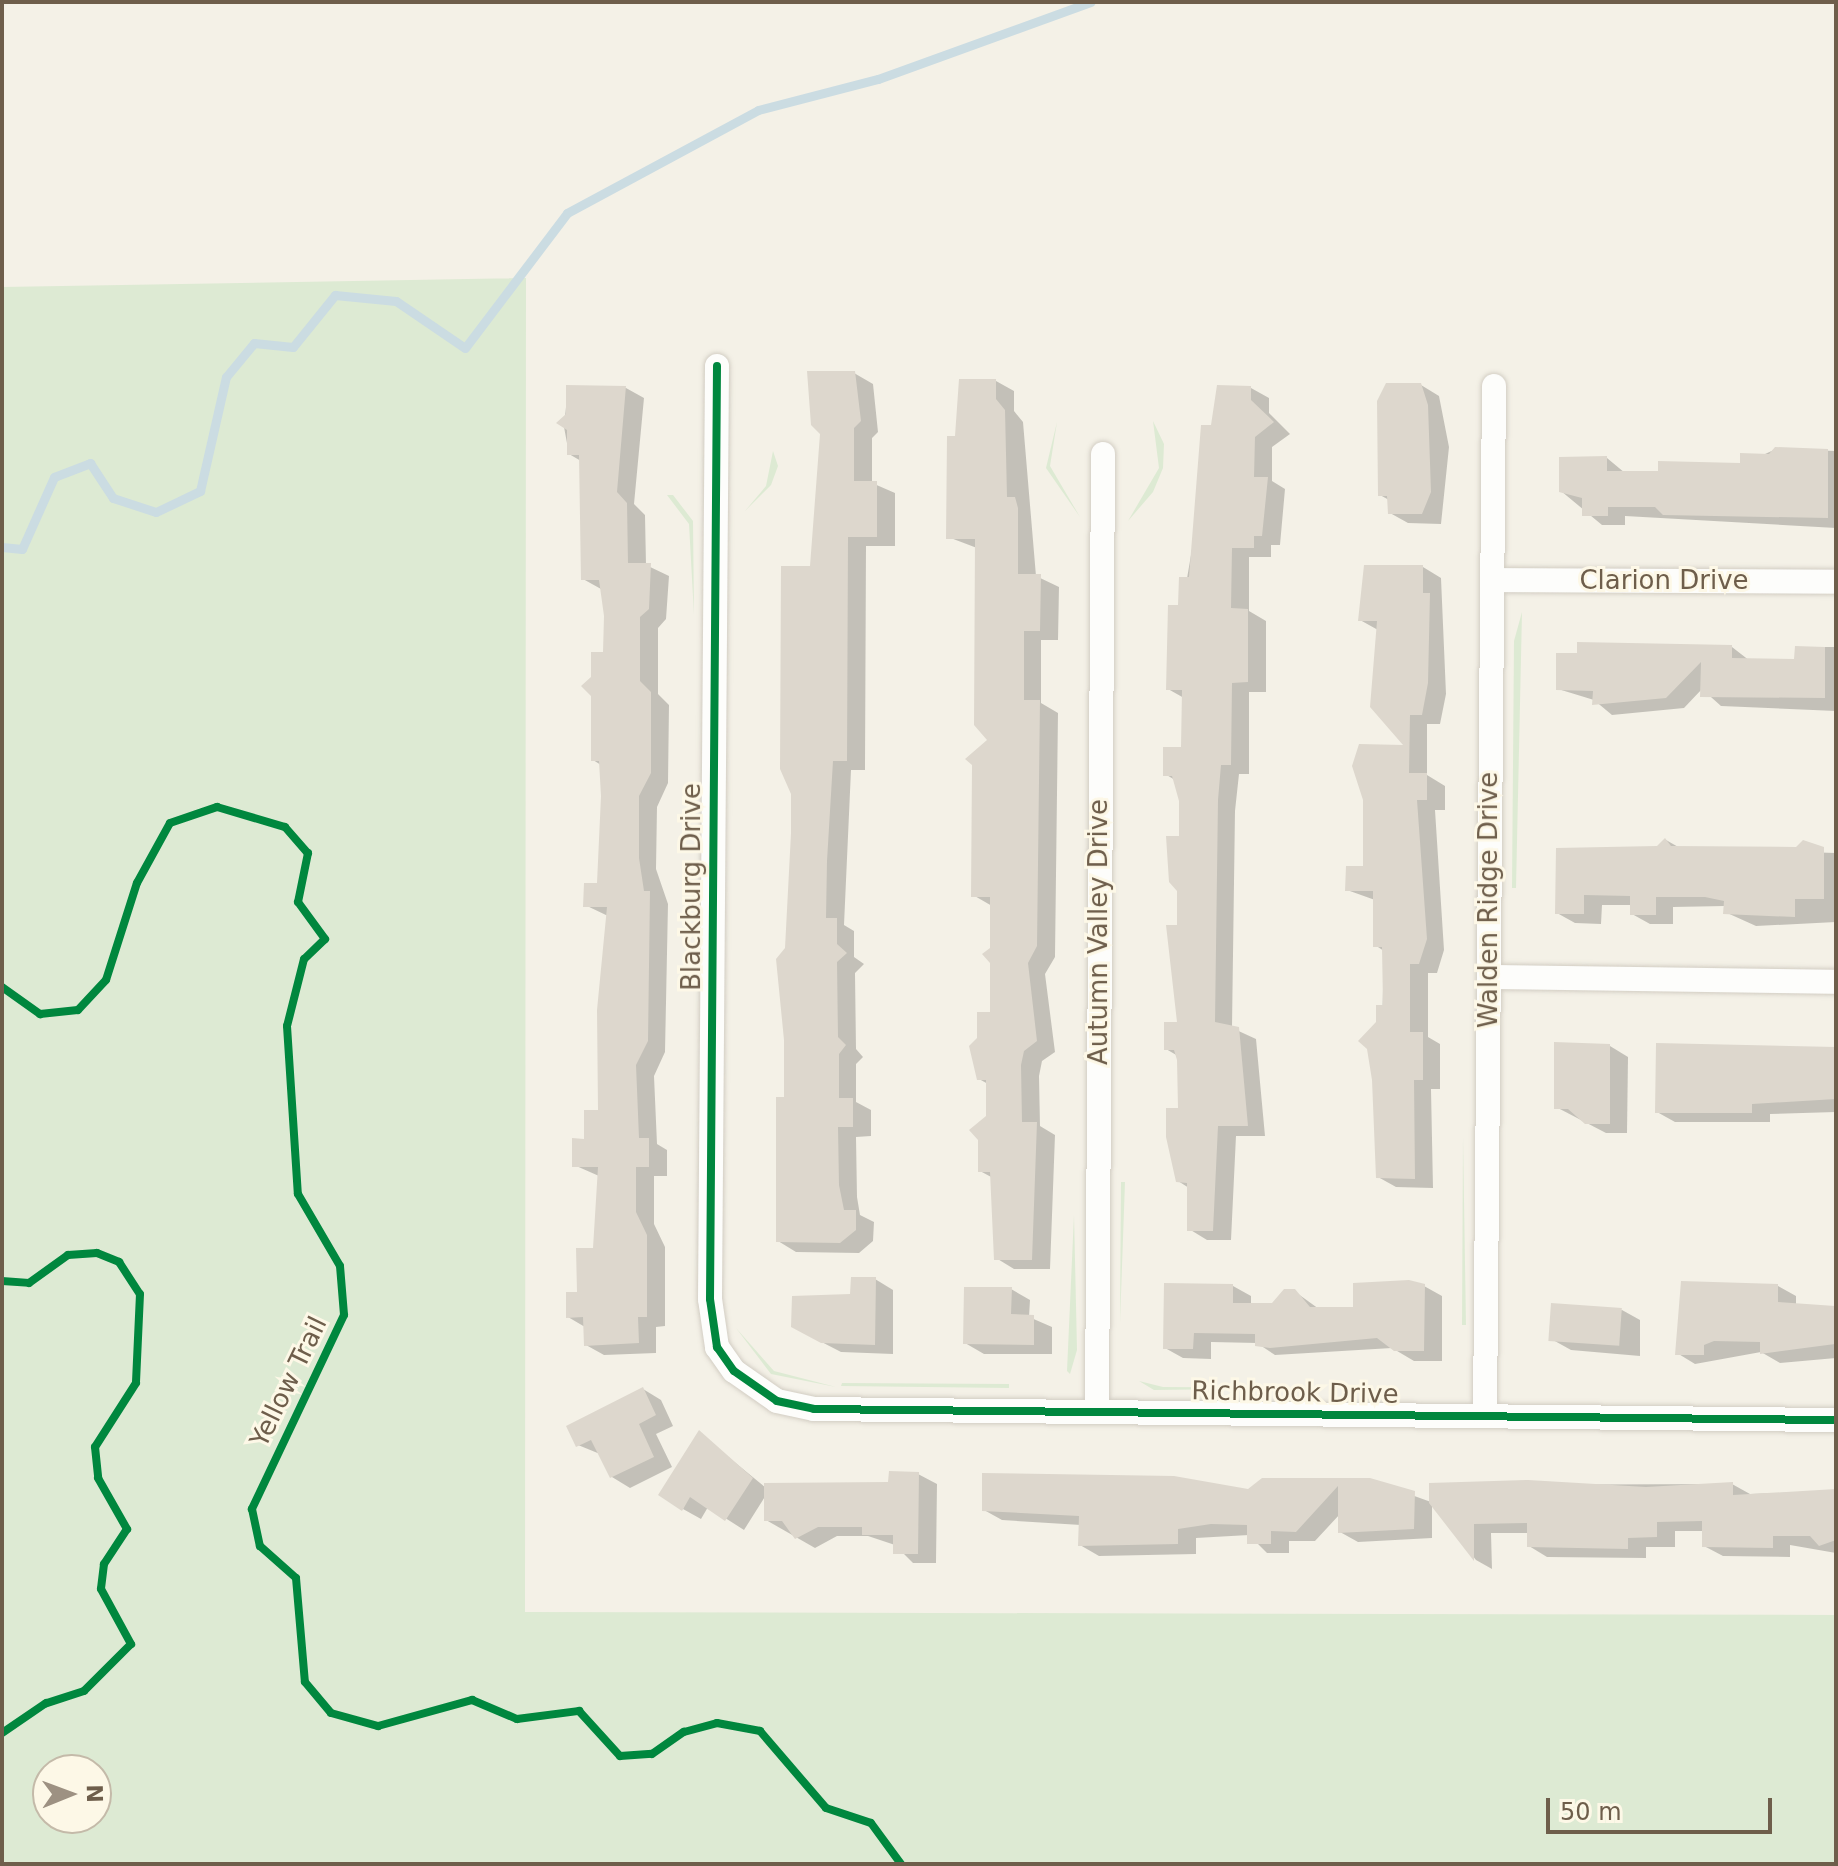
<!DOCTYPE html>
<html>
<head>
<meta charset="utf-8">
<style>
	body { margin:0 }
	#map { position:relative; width:1838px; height:1866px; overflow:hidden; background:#f4f1e7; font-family:"DejaVu Sans",sans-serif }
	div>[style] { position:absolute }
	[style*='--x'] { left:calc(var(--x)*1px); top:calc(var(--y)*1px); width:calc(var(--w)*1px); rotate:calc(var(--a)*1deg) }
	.green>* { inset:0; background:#ddead3 }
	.shadow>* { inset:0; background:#0003 }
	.stream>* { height:9px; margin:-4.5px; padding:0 4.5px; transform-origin:4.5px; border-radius:4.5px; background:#cbdce2 }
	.building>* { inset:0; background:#ddd7cd; transform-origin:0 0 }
	.roads { filter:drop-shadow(0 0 2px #d2cdc3) drop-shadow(0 0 2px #d2cdc3) }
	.minor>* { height:24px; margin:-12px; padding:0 12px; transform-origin:12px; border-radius:12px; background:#fdfdfb }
	.cycleway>* { height:8px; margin:-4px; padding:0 4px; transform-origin:4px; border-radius:4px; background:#00873e }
	span { translate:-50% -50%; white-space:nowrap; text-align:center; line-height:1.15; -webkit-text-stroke:6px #fdf8e7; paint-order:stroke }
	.street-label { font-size:26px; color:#6e5e4b }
	.frame { position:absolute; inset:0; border:4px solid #6e5e4b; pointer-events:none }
	.north { position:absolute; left:32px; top:1754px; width:80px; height:80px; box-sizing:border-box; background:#fdf8e7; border:2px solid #c4baa9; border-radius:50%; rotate:89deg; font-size:22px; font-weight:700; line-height:32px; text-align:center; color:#6e5e4b }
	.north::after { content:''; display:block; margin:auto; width:28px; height:36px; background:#9d9182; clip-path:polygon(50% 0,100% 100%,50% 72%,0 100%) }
	.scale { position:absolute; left:1546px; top:1798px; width:226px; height:36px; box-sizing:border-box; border:4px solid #6e5e4b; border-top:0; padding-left:10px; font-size:24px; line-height:28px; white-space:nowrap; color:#6e5e4b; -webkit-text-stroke:6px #fdf8e7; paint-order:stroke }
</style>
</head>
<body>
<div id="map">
	<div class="green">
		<div style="clip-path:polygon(evenodd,526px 278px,525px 1612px,1836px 1615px,1836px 1864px,2px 1864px,2px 287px,526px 278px,48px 1770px,96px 1770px,96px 1818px,48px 1818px,48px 1770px)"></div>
		<div style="clip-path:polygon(1153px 421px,1164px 444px,1163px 468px,1153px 492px,1128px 521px,1159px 468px)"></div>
		<div style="clip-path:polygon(1057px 422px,1050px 466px,1080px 517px,1046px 468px)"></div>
		<div style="clip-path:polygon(773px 451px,778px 466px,771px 485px,745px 511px,766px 486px)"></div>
		<div style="clip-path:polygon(667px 495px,673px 495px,693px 521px,694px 615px,689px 524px)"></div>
		<div style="clip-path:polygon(1522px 612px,1516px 888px,1512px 888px,1514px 641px)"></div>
		<div style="clip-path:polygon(1463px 1137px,1466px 1325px,1462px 1325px)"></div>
		<div style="clip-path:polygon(1121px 1182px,1125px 1182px,1120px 1323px)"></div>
		<div style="clip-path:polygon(1074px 1215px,1077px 1350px,1070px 1374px,1067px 1371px)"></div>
		<div style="clip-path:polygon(736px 1328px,774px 1371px,836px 1387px,771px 1374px)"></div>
		<div style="clip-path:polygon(1139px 1381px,1163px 1387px,1300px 1388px,1154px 1390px)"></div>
		<div style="clip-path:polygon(842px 1383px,1009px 1384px,1009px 1388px,841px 1386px)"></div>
	</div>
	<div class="shadow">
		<div style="clip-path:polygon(854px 373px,873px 384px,878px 432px,872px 438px,872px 483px,895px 493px,895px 546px,866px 546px,865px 770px,851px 770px,844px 925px,854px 931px,854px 957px,864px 964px,855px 973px,856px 1049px,863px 1057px,856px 1064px,856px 1102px,871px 1110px,871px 1136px,856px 1137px,857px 1197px,860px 1215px,874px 1222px,873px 1241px,859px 1253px,796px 1252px,778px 1241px,812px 568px)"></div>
		<div style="clip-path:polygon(996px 381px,1014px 391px,1014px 411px,1023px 422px,1036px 576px,1059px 587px,1058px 640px,1041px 640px,1041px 703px,1058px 713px,1055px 957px,1045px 974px,1055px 1052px,1042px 1061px,1039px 1076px,1040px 1126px,1055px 1135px,1050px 1269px,1014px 1269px,996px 1258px,993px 1178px,980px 1171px,988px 1117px,988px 1084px,979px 1079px,992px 1014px,992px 906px,973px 895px,990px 741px,977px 548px,948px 537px,956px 438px)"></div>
		<div style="clip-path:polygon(1421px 385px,1439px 396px,1449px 447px,1441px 524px,1408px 523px,1390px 513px,1389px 500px,1380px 495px)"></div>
		<div style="clip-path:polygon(568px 387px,626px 388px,644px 398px,634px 504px,645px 515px,646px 565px,669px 576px,666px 619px,658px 628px,658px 694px,669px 705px,668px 783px,657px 807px,656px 869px,668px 904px,665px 1052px,654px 1076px,657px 1144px,667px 1150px,667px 1176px,654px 1176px,654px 1224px,665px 1247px,665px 1326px,656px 1327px,656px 1353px,604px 1355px,586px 1345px,585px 1327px,568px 1317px,595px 1250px,599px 1176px,574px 1165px,600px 1112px,608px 916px,585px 905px,599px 885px,603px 796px,601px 765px,593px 760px,593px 678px,605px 654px,606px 616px,601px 589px,583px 579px,581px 461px,569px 454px,564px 427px)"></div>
		<div style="clip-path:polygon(1251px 388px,1269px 398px,1269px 413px,1290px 434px,1272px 447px,1272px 481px,1285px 489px,1280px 545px,1271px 545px,1271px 557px,1249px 557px,1249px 611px,1266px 621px,1266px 692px,1249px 692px,1249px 774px,1239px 774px,1235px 811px,1232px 1028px,1256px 1039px,1265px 1136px,1236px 1136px,1231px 1240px,1207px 1240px,1189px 1229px,1189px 1188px,1178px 1181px,1178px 1056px,1166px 1049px,1179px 1024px,1181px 800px,1175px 780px,1165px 774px,1183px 749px,1184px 698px,1168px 689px,1213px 427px)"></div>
		<div style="clip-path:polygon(1776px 449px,1836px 451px,1836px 528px,1625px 516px,1625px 525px,1602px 525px,1561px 491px,1607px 458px,1625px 473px,1660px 473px,1741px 465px)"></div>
		<div style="clip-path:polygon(1423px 567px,1441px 578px,1446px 694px,1440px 724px,1427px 724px,1427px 775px,1445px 786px,1445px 810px,1435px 810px,1444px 950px,1437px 973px,1428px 973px,1428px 1037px,1440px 1044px,1440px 1089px,1431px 1089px,1433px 1188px,1396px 1187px,1378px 1177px,1384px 951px,1375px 945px,1375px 900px,1347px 890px,1365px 868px,1408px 747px,1378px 630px,1360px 620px)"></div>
		<div style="clip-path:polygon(1732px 647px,1750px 661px,1796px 661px,1810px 647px,1836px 647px,1836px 711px,1721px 706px,1702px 689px,1684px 708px,1612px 715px,1594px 700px,1558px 689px)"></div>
		<div style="clip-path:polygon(1666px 840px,1680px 848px,1836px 853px,1836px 922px,1756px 926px,1725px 912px,1725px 906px,1673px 907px,1673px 924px,1650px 924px,1632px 914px,1632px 905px,1602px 905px,1601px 924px,1575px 923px,1557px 913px,1558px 850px,1658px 848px)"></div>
		<div style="clip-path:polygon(1610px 1046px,1628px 1057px,1627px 1133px,1606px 1133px,1556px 1107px)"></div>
		<div style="clip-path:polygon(1836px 1048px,1836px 1112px,1770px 1114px,1770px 1122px,1675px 1122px,1657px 1112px)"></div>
		<div style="clip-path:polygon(875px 1279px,893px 1290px,893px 1354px,841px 1352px,812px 1337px)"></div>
		<div style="clip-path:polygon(1233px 1286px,1251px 1296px,1251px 1305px,1273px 1304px,1294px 1291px,1319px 1309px,1355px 1309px,1424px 1286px,1442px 1296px,1442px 1361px,1414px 1361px,1392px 1348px,1275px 1355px,1257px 1343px,1211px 1342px,1211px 1359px,1183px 1358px,1165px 1348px)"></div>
		<div style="clip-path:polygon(1778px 1286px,1796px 1296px,1796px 1306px,1836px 1308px,1836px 1358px,1780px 1363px,1761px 1352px,1695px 1364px,1677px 1353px)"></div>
		<div style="clip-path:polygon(1011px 1289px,1030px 1300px,1029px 1317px,1052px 1327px,1052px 1354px,984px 1354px,965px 1343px)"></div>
		<div style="clip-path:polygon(1622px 1310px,1640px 1320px,1640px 1356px,1571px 1350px,1553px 1340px)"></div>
		<div style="clip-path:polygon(643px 1389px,661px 1400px,673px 1426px,656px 1434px,672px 1467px,630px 1488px,612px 1477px,600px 1454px,578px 1445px)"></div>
		<div style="clip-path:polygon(699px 1433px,766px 1488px,890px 1484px,918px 1474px,937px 1484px,936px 1563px,913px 1563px,895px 1545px,868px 1536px,837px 1536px,815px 1548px,766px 1520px,766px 1495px,744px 1530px,708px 1507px,701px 1519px,683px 1509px)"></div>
		<div style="clip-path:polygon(1370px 1480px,1431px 1502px,1431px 1485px,1732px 1484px,1750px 1494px,1836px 1491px,1836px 1553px,1790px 1545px,1790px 1557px,1723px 1556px,1704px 1546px,1704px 1531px,1675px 1531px,1675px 1547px,1646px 1547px,1646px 1558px,1547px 1557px,1529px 1546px,1529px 1533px,1491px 1533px,1492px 1569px,1476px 1560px,1432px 1504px,1432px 1538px,1358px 1542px,1340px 1532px,1340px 1514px,1315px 1541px,1289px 1541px,1289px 1553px,1267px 1553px,1249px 1535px,1196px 1538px,1196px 1554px,1099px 1556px,1080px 1545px,1081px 1525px,1002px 1520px,984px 1510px)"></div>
	</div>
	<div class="stream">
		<div style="--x:2;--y:547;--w:20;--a:6"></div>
		<div style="--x:22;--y:549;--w:79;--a:-66"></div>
		<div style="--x:54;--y:477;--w:39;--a:-21"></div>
		<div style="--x:90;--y:463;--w:42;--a:56.7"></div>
		<div style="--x:113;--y:498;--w:45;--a:18"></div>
		<div style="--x:156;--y:512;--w:49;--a:-25.5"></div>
		<div style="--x:200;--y:491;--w:117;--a:-77.2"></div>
		<div style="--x:226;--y:377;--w:44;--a:-50.5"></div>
		<div style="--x:254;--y:343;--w:39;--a:6"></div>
		<div style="--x:293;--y:347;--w:67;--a:-51.1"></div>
		<div style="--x:335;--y:295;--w:61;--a:5.6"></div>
		<div style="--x:396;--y:301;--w:83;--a:34.3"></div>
		<div style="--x:465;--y:348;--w:169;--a:-52.9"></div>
		<div style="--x:567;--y:213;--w:217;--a:-28.3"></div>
		<div style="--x:758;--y:110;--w:124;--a:-14.5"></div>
		<div style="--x:878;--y:79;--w:226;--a:-19.9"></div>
	</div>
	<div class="building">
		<div style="clip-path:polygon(807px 371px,855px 371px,861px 421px,854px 428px,854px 481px,877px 481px,877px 537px,848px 537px,847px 761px,833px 761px,827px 861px,826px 918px,837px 918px,837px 944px,847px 953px,837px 962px,838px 1037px,846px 1045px,839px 1054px,839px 1098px,853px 1098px,853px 1127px,838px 1127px,839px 1185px,844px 1210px,856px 1210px,856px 1230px,840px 1243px,776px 1242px,776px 1097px,784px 1097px,784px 1040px,776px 959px,785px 948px,791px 833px,791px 794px,780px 769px,781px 566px,810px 566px,820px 434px,811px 425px)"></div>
		<div style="clip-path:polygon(959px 379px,996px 379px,996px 399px,1005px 410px,1007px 497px,1015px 497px,1018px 508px,1018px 574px,1041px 574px,1040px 631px,1024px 631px,1024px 700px,1040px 700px,1037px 946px,1028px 963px,1037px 1041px,1024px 1051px,1021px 1065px,1022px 1122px,1037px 1122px,1032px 1260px,994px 1260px,990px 1172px,978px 1172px,978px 1140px,969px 1130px,986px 1116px,986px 1080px,977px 1080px,969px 1046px,977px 1038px,977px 1012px,990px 1012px,990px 963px,982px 954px,990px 948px,990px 897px,971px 897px,972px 765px,965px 759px,987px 740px,974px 725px,975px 539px,946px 539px,947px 436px,955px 436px)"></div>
		<div style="clip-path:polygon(1386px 383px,1421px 383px,1428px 405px,1431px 492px,1422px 514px,1388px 514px,1387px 496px,1378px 496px,1377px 401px)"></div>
		<div style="clip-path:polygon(566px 385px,626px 386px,617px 492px,627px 503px,628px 563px,651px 563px,649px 609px,640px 617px,640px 681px,651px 692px,651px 773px,639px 796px,639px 858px,644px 891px,650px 891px,648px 1041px,636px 1065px,639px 1138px,649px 1138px,649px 1167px,636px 1167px,636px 1212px,647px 1235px,647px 1317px,638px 1317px,639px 1343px,584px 1346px,583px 1317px,566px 1318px,566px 1292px,577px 1292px,576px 1248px,593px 1248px,598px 1167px,572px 1167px,572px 1138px,584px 1139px,584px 1110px,598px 1110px,597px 1010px,607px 907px,583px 907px,584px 883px,597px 883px,601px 796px,599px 761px,591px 761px,591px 696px,581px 686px,591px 677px,591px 652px,603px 652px,604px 616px,599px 580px,581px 580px,579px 455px,567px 455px,567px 430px,556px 423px,566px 414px)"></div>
		<div style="clip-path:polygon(1217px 385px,1251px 386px,1251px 400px,1274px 422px,1255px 437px,1254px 477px,1268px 477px,1262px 536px,1254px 536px,1254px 548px,1232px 548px,1231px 608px,1248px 609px,1248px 682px,1232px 683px,1231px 765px,1221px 765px,1218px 800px,1215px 1022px,1239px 1027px,1248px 1126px,1218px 1126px,1213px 1231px,1187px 1231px,1187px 1183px,1176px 1182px,1166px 1137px,1166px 1108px,1178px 1108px,1177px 1060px,1174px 1050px,1164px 1050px,1164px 1022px,1177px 1022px,1166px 925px,1177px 925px,1177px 891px,1169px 882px,1166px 836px,1179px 836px,1179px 801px,1172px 776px,1163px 776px,1163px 747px,1181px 747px,1182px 690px,1166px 690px,1168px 605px,1178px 605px,1179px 577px,1189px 577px,1201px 425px,1211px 425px)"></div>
		<div style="clip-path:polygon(1775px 447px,1828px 449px,1828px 518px,1663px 515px,1655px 507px,1608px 507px,1608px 516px,1582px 516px,1582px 498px,1559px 492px,1559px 457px,1607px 456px,1607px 471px,1658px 471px,1658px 461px,1740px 463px,1740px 453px,1769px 454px)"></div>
		<div style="clip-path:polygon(1364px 565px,1423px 565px,1423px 593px,1430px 593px,1428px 683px,1422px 715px,1410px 715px,1409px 773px,1427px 773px,1427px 800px,1417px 800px,1427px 939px,1419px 964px,1410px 964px,1410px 1032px,1423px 1032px,1423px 1080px,1414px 1080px,1415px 1179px,1376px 1178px,1372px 1080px,1367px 1049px,1358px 1041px,1376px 1022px,1376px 1005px,1383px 1005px,1382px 947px,1373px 947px,1373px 891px,1345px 891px,1346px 866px,1363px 866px,1363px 800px,1352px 766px,1359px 744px,1403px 745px,1370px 707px,1377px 621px,1358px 621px)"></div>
		<div style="clip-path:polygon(1577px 642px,1732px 645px,1732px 658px,1794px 659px,1795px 646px,1825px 647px,1825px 698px,1700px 697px,1701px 662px,1666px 698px,1592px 705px,1593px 691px,1556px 690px,1556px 653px,1577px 653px)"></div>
		<div style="clip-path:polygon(1665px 838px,1671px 846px,1796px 847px,1803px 840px,1824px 847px,1824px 899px,1795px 899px,1795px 917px,1723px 914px,1724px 901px,1705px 897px,1656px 897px,1656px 915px,1630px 915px,1630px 896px,1584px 895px,1584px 914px,1555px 914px,1556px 848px,1657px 846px)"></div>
		<div style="clip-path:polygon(1554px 1042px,1610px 1044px,1610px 1124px,1585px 1124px,1568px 1109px,1554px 1109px)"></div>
		<div style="clip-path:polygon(1656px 1043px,1836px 1047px,1836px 1099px,1752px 1104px,1752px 1113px,1655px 1113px)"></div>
		<div style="clip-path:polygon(851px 1277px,876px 1277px,875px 1345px,821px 1343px,791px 1327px,792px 1296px,850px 1294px)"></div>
		<div style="clip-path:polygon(1409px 1280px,1425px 1284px,1424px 1351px,1394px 1351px,1377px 1338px,1270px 1348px,1255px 1346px,1255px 1334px,1194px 1333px,1193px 1349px,1163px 1349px,1164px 1283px,1233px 1284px,1233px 1303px,1272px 1303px,1284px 1289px,1295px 1289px,1310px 1307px,1353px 1307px,1353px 1283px)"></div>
		<div style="clip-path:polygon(1681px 1281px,1778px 1284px,1778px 1302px,1835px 1306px,1835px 1344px,1760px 1354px,1760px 1342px,1714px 1341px,1704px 1345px,1704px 1355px,1675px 1355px)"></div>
		<div style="clip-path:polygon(964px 1287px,1012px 1287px,1011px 1314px,1034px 1315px,1034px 1345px,963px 1344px)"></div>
		<div style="left:1551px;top:1303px;width:71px;height:38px;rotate:4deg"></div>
		<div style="clip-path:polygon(643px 1387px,656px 1415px,639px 1424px,654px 1457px,610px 1478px,591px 1440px,576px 1447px,566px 1426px)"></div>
		<div style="clip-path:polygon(699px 1430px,753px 1478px,725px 1521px,690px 1497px,682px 1511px,658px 1495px)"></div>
		<div style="clip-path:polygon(889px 1471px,919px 1472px,918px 1554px,893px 1554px,893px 1535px,862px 1535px,862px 1527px,818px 1527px,795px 1539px,782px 1521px,764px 1521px,764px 1483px,888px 1482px)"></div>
		<div style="clip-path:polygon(982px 1473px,1174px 1476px,1248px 1489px,1262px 1478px,1370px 1478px,1415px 1491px,1414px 1529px,1338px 1533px,1338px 1486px,1296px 1532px,1271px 1531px,1271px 1544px,1247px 1544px,1247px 1525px,1211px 1524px,1178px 1529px,1178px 1544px,1078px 1546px,1079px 1516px,982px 1511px)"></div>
		<div style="clip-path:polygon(1528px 1480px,1646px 1487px,1733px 1482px,1733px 1495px,1836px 1489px,1836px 1540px,1819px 1546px,1810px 1536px,1773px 1536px,1773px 1548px,1702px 1547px,1702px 1521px,1657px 1522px,1657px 1537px,1628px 1538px,1628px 1549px,1527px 1547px,1527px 1523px,1474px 1524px,1474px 1561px,1429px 1503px,1429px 1483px)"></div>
	</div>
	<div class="roads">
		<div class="minor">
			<div style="--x:717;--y:366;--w:933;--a:90.43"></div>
			<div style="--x:710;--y:1299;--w:49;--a:81.7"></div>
			<div style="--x:717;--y:1347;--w:29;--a:55"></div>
			<div style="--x:734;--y:1371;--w:52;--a:34.9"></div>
			<div style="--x:777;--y:1401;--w:38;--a:12"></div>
			<div style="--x:814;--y:1409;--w:1022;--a:0.62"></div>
			<div style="--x:1493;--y:580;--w:343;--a:0.3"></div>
			<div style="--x:1489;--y:977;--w:347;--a:0.8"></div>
			<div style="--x:1097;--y:1410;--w:956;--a:-89.64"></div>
			<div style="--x:1485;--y:1415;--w:1029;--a:-89.5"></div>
		</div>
	</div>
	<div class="cycleway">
		<div style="--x:717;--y:366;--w:933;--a:90.43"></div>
		<div style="--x:710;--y:1299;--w:49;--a:81.7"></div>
		<div style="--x:717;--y:1347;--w:29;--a:55"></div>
		<div style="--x:734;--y:1371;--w:52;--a:34.9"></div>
		<div style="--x:777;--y:1401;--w:38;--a:12"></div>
		<div style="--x:814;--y:1409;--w:1022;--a:0.62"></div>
		<div style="--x:2;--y:987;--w:47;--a:35.4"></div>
		<div style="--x:40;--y:1014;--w:38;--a:-6"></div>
		<div style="--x:78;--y:1010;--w:41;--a:-47"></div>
		<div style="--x:106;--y:980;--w:102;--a:-72.3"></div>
		<div style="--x:137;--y:883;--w:68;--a:-61.2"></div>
		<div style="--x:170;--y:823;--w:50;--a:-18.8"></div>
		<div style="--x:217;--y:807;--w:71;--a:16.4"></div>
		<div style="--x:285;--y:827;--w:35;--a:49"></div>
		<div style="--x:308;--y:853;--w:50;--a:101.5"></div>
		<div style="--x:298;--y:902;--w:46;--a:53.9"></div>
		<div style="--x:325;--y:939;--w:29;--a:136"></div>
		<div style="--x:304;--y:959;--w:69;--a:104.2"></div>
		<div style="--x:287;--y:1026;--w:168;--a:86.3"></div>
		<div style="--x:298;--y:1194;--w:83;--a:59.7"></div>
		<div style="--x:340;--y:1266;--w:49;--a:85.3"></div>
		<div style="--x:344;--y:1315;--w:215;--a:115.4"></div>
		<div style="--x:252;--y:1509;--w:38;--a:78"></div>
		<div style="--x:260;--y:1546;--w:48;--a:41.6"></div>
		<div style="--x:296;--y:1578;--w:104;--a:85.1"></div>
		<div style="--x:305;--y:1682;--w:40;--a:50"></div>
		<div style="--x:331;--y:1713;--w:49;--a:15.5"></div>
		<div style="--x:378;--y:1726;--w:98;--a:-15.5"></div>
		<div style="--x:472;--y:1700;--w:49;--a:22.9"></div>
		<div style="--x:517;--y:1719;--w:63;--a:-7.4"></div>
		<div style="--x:579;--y:1711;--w:61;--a:47.7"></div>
		<div style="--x:620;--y:1756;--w:32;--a:-4"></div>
		<div style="--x:652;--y:1754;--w:39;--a:-35"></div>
		<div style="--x:684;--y:1732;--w:34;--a:-15"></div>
		<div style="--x:717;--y:1723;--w:44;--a:10.5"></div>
		<div style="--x:760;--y:1731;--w:101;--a:49.4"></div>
		<div style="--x:826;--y:1808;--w:47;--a:18.4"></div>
		<div style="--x:871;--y:1823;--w:51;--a:53.8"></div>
		<div style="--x:2;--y:1281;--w:27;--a:4"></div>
		<div style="--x:29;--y:1283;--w:48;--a:-35.7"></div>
		<div style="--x:68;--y:1255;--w:29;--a:-4"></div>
		<div style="--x:97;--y:1253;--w:24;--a:22"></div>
		<div style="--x:119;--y:1262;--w:38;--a:57"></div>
		<div style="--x:140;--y:1294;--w:89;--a:92.6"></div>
		<div style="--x:136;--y:1383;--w:76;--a:122.6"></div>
		<div style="--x:95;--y:1447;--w:31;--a:84"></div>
		<div style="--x:98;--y:1478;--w:59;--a:60.4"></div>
		<div style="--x:127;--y:1529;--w:42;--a:123.3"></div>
		<div style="--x:104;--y:1564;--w:25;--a:97"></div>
		<div style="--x:101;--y:1589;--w:63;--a:61.4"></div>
		<div style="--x:131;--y:1644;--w:66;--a:135"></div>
		<div style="--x:84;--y:1691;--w:40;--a:162"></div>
		<div style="--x:46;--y:1703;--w:53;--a:145.7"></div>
	</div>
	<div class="street-label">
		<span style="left:1664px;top:581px">Clarion Drive</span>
		<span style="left:692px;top:887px;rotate:-90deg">Blackburg Drive</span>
		<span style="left:1489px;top:900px;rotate:-90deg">Walden Ridge Drive</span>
		<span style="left:1099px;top:932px;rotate:-90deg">Autumn Valley Drive</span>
		<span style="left:289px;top:1382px;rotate:-64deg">Yellow Trail</span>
		<span style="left:1295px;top:1393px;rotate:1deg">Richbrook Drive</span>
	</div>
	<div class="frame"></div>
	<div class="north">N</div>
	<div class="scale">50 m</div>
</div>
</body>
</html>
